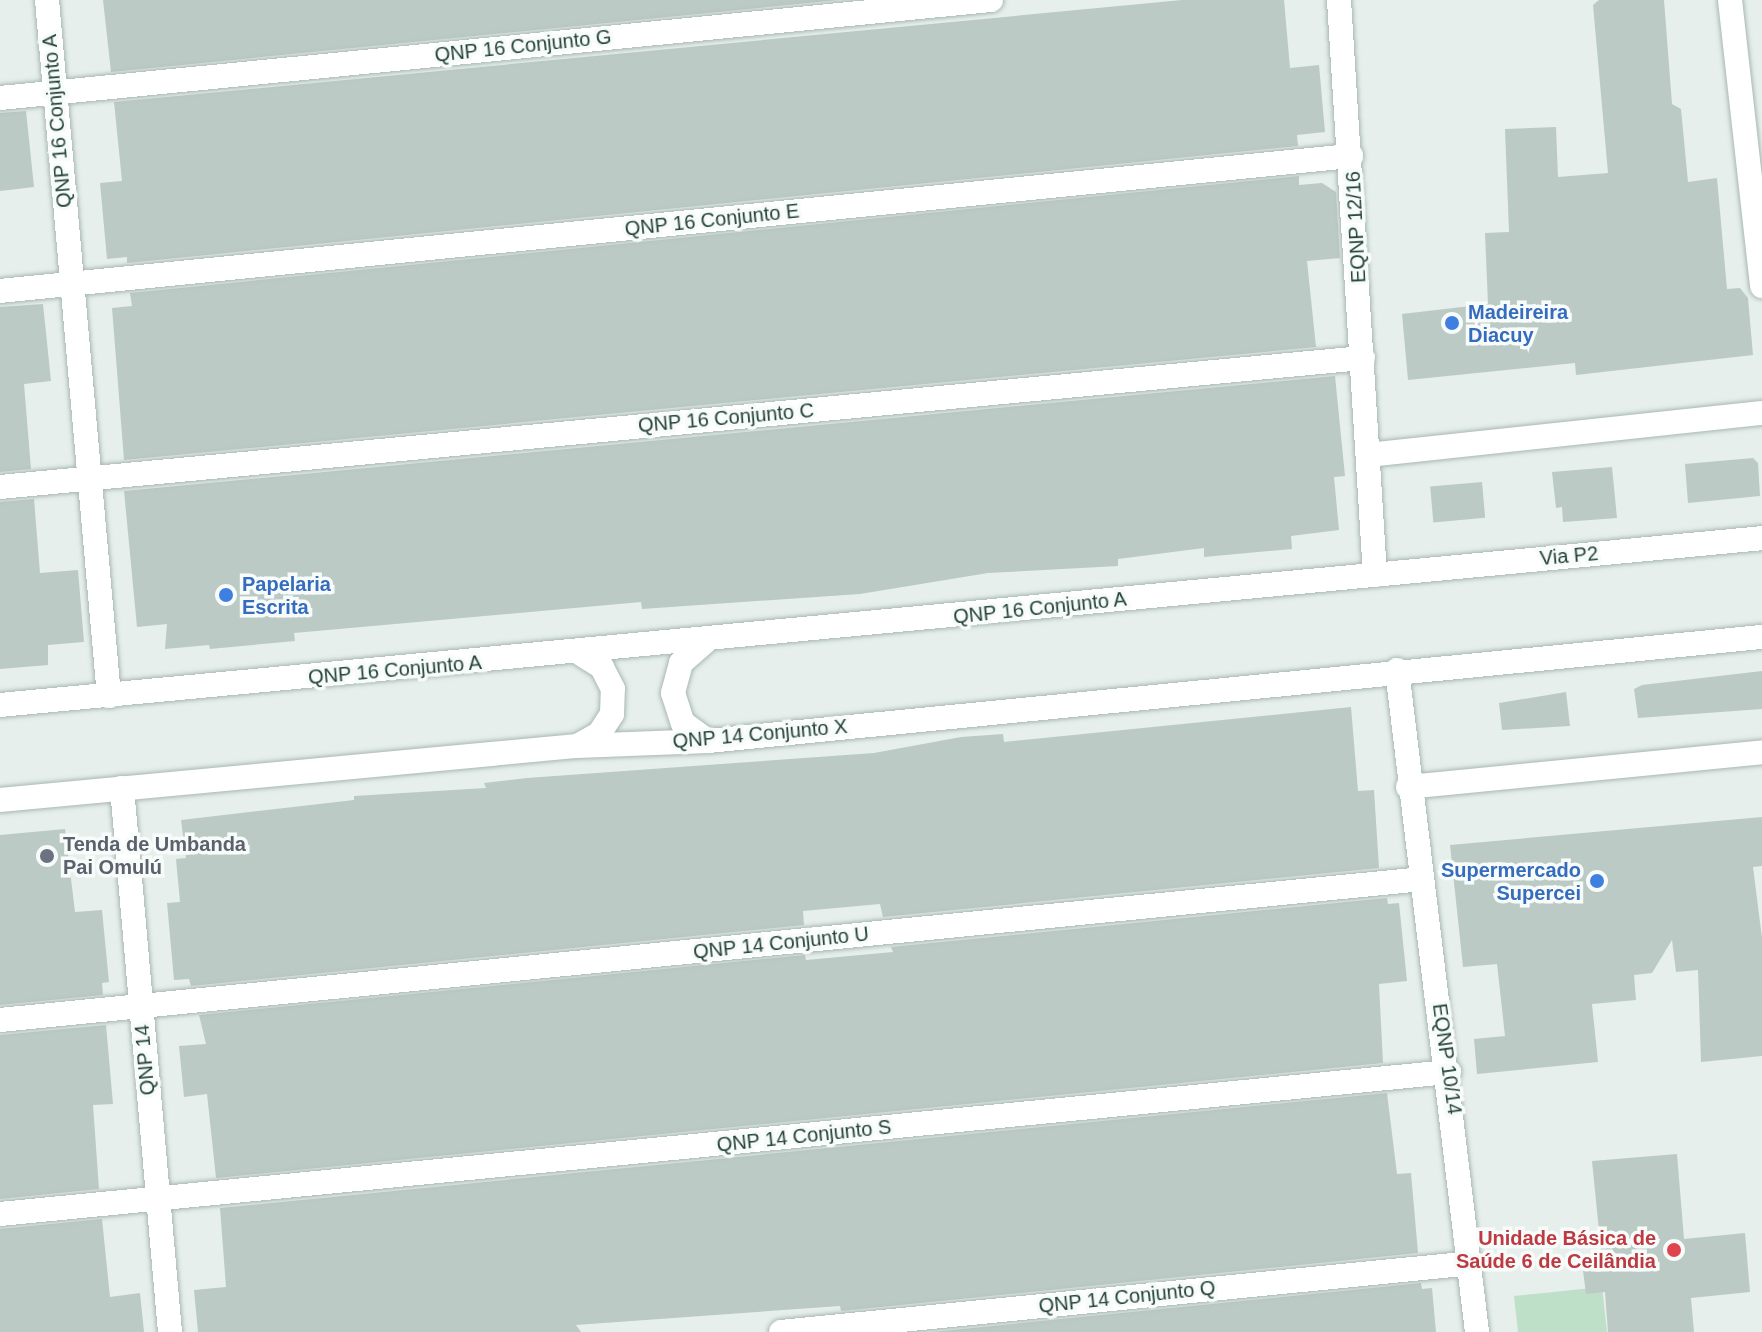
<!DOCTYPE html>
<html>
<head>
<meta charset="utf-8">
<style>
	body { margin:0 }
	#map { position:relative; width:1762px; height:1332px; overflow:hidden; background:#e6efeb; font-family:Arial,sans-serif }
	div>[style] { position:absolute }
	[style*='--x'] { left:calc(var(--x)*1px); top:calc(var(--y)*1px); width:calc(var(--w)*1px); rotate:calc(var(--a)*1deg) }
	.green>* { inset:0; background:#bfe0c8 }
	.building>* { inset:0; background:#bbcac4; transform-origin:0 0 }
	.roads { filter:drop-shadow(0 0 2px #a8b8b2) drop-shadow(0 0 2px #a8b8b2) }
	.minor>* { height:24px; margin:-12px; padding:0 12px; transform-origin:12px; border-radius:12px; background:#fff }
	.dots>* { width:22px; height:22px; translate:-50% -50%; box-sizing:border-box; border:4px solid #f7fbf9; border-radius:50% }
	span { translate:-50% -50%; white-space:nowrap; text-align:center; line-height:1.15; -webkit-text-stroke:7px #f7fbf9; paint-order:stroke }
	.street-label { font-size:20px; color:#24423a }
	.shop-label { font-size:20px; color:#366cbe; font-weight:700 }
	.left { translate:0 -50%; text-align:left }
	.right { translate:-100% -50%; text-align:right }
	.worship-label { font-size:20px; color:#5b616d; font-weight:700 }
	.health-label { font-size:20px; color:#be3a42; font-weight:700 }
</style>
</head>
<body>
<div id="map">
	<div class="green">
		<div style="clip-path:polygon(1602px 1287px,1607px 1332px,1518px 1332px,1514px 1296px)"></div>
	</div>
	<div class="building">
		<div style="clip-path:polygon(103px 0,839px 0,111px 72px)"></div>
		<div style="clip-path:polygon(1182px 0,1284px 0,1290px 68px,1319px 65px,1325px 132px,1297px 135px,1298px 146px,127px 263px,127px 257px,107px 259px,100px 183px,122px 181px,114px 102px)"></div>
		<div style="clip-path:polygon(1599px 0,1664px 0,1672px 104px,1681px 109px,1688px 182px,1717px 178px,1727px 289px,1740px 288px,1748px 298px,1753px 355px,1576px 375px,1575px 363px,1408px 380px,1402px 314px,1488px 304px,1485px 233px,1509px 232px,1505px 129px,1556px 127px,1558px 177px,1608px 173px,1593px 5px)"></div>
		<div style="clip-path:polygon(26px 111px,34px 187px,0 191px,0 113px)"></div>
		<div style="clip-path:polygon(1299px 176px,1299px 185px,1322px 183px,1336px 192px,1340px 258px,1307px 261px,1316px 347px,124px 460px,112px 308px,132px 306px,130px 293px)"></div>
		<div style="clip-path:polygon(43px 304px,51px 381px,24px 384px,31px 469px,0 472px,0 307px)"></div>
		<div style="clip-path:polygon(1335px 376px,1345px 476px,1334px 477px,1339px 530px,1291px 536px,1292px 549px,1204px 557px,1204px 548px,1118px 559px,1118px 566px,988px 573px,860px 594px,642px 609px,641px 602px,294px 633px,295px 641px,210px 649px,209px 645px,165px 649px,167px 624px,137px 627px,124px 491px)"></div>
		<div style="clip-path:polygon(1753px 458px,1758px 463px,1760px 496px,1688px 503px,1685px 464px)"></div>
		<div style="clip-path:polygon(1612px 467px,1617px 518px,1563px 522px,1562px 507px,1556px 508px,1552px 472px)"></div>
		<div style="left:1482px;top:482px;width:36px;height:52px;rotate:85deg"></div>
		<div style="clip-path:polygon(34px 499px,40px 573px,78px 570px,84px 642px,48px 645px,48px 665px,0 669px,0 502px)"></div>
		<div style="clip-path:polygon(1762px 671px,1762px 709px,1638px 718px,1634px 689px,1642px 685px)"></div>
		<div style="clip-path:polygon(1566px 692px,1570px 726px,1502px 730px,1499px 703px)"></div>
		<div style="clip-path:polygon(1351px 707px,1358px 791px,1374px 790px,1379px 868px,883px 917px,880px 904px,803px 911px,804px 925px,191px 986px,189px 979px,174px 980px,167px 903px,180px 902px,176px 859px,186px 858px,181px 820px,354px 800px,354px 796px,486px 788px,484px 783px,527px 778px,874px 753px,961px 737px,1003px 734px,1004px 742px)"></div>
		<div style="clip-path:polygon(1762px 817px,1762px 866px,1753px 867px,1762px 938px,1762px 1056px,1701px 1062px,1698px 970px,1676px 972px,1672px 940px,1652px 973px,1634px 975px,1636px 1000px,1592px 1004px,1598px 1062px,1477px 1074px,1474px 1039px,1505px 1036px,1497px 964px,1463px 967px,1450px 845px)"></div>
		<div style="clip-path:polygon(65px 829px,75px 912px,102px 910px,109px 982px,102px 983px,103px 995px,0 1005px,0 835px)"></div>
		<div style="clip-path:polygon(1387px 898px,1388px 904px,1399px 903px,1407px 981px,1379px 984px,1383px 1063px,216px 1178px,207px 1094px,184px 1097px,179px 1046px,206px 1044px,199px 1015px,805px 955px,806px 960px,893px 952px,891px 947px)"></div>
		<div style="clip-path:polygon(106px 1025px,113px 1104px,93px 1105px,99px 1189px,0 1199px,0 1035px)"></div>
		<div style="clip-path:polygon(1387px 1093px,1397px 1174px,1411px 1173px,1418px 1253px,841px 1311px,840px 1306px,576px 1325px,581px 1332px,198px 1332px,194px 1290px,226px 1287px,220px 1208px)"></div>
		<div style="clip-path:polygon(1677px 1154px,1684px 1239px,1745px 1233px,1750px 1292px,1691px 1298px,1694px 1332px,1608px 1332px,1605px 1292px,1586px 1294px,1582px 1263px,1602px 1261px,1592px 1161px)"></div>
		<div style="clip-path:polygon(102px 1219px,110px 1297px,140px 1293px,144px 1332px,0 1332px,0 1229px)"></div>
		<div style="clip-path:polygon(1421px 1283px,1422px 1289px,1432px 1288px,1436px 1332px,932px 1332px)"></div>
	</div>
	<div class="roads">
		<div class="minor">
			<div style="--x:47;--y:0;--w:699;--a:84.91"></div>
			<div style="--x:1339;--y:0;--w:576;--a:86.42"></div>
			<div style="--x:1730;--y:0;--w:288;--a:83.6"></div>
			<div style="--x:0;--y:98;--w:996;--a:-5.65"></div>
			<div style="--x:0;--y:291;--w:1358;--a:-5.71"></div>
			<div style="--x:1368;--y:455;--w:396;--a:-6.1"></div>
			<div style="--x:0;--y:487;--w:1369;--a:-5.41"></div>
			<div style="--x:705;--y:642;--w:32;--a:139"></div>
			<div style="--x:681;--y:663;--w:31;--a:105"></div>
			<div style="--x:673;--y:693;--w:32;--a:72"></div>
			<div style="--x:683;--y:723;--w:31;--a:36"></div>
			<div style="--x:1397;--y:670;--w:667;--a:83.11"></div>
			<div style="--x:0;--y:705;--w:1770;--a:-5.41"></div>
			<div style="--x:579;--y:745;--w:23;--a:-29"></div>
			<div style="--x:599;--y:734;--w:24;--a:-57"></div>
			<div style="--x:612;--y:714;--w:25;--a:-88"></div>
			<div style="--x:613;--y:689;--w:25;--a:-117"></div>
			<div style="--x:602;--y:667;--w:25;--a:-148"></div>
			<div style="--x:1408;--y:787;--w:356;--a:-5.6"></div>
			<div style="--x:122;--y:788;--w:546;--a:84.96"></div>
			<div style="--x:0;--y:800;--w:580;--a:-5.35"></div>
			<div style="--x:577;--y:746;--w:131;--a:-2.2"></div>
			<div style="--x:708;--y:741;--w:1059;--a:-5.64"></div>
			<div style="--x:0;--y:1020;--w:1429;--a:-5.66"></div>
			<div style="--x:0;--y:1214;--w:1456;--a:-5.6"></div>
			<div style="--x:781;--y:1332;--w:694;--a:-5.7"></div>
		</div>
	</div>
	<div class="dots">
		<div style="left:1452px;top:323px;background:#3f7fe0"></div>
		<div style="left:226px;top:595px;background:#3f7fe0"></div>
		<div style="left:47px;top:856px;background:#6b7280"></div>
		<div style="left:1597px;top:881px;background:#3f7fe0"></div>
		<div style="left:1674px;top:1250px;background:#e0444e"></div>
	</div>
	<div class="street-label">
		<span style="left:523px;top:46px;rotate:-6deg">QNP 16 Conjunto G</span>
		<span style="left:57px;top:121px;rotate:-95deg">QNP 16 Conjunto A</span>
		<span style="left:712px;top:220px;rotate:-6deg">QNP 16 Conjunto E</span>
		<span style="left:1356px;top:227px;rotate:-93deg">EQNP 12/16</span>
		<span style="left:726px;top:418px;rotate:-5deg">QNP 16 Conjunto C</span>
		<span style="left:1569px;top:556px;rotate:-5deg">Via P2</span>
		<span style="left:1040px;top:608px;rotate:-6deg">QNP 16 Conjunto A</span>
		<span style="left:395px;top:670px;rotate:-5deg">QNP 16 Conjunto A</span>
		<span style="left:760px;top:734px;rotate:-5deg">QNP 14 Conjunto X</span>
		<span style="left:781px;top:943px;rotate:-6deg">QNP 14 Conjunto U</span>
		<span style="left:1447px;top:1059px;rotate:82deg">EQNP 10/14</span>
		<span style="left:145px;top:1060px;rotate:-95deg">QNP 14</span>
		<span style="left:804px;top:1136px;rotate:-6deg">QNP 14 Conjunto S</span>
		<span style="left:1127px;top:1297px;rotate:-6deg">QNP 14 Conjunto Q</span>
	</div>
	<div class="shop-label">
		<span class="left" style="left:1468px;top:324px">Madeireira<br>Diacuy</span>
		<span class="left" style="left:242px;top:596px">Papelaria<br>Escrita</span>
		<span class="right" style="left:1581px;top:882px">Supermercado<br>Supercei</span>
	</div>
	<div class="worship-label">
		<span class="left" style="left:63px;top:856px">Tenda de Umbanda<br>Pai Omulú</span>
	</div>
	<div class="health-label">
		<span class="right" style="left:1656px;top:1250px">Unidade Básica de<br>Saúde 6 de Ceilândia</span>
	</div>
</div>
</body>
</html>
